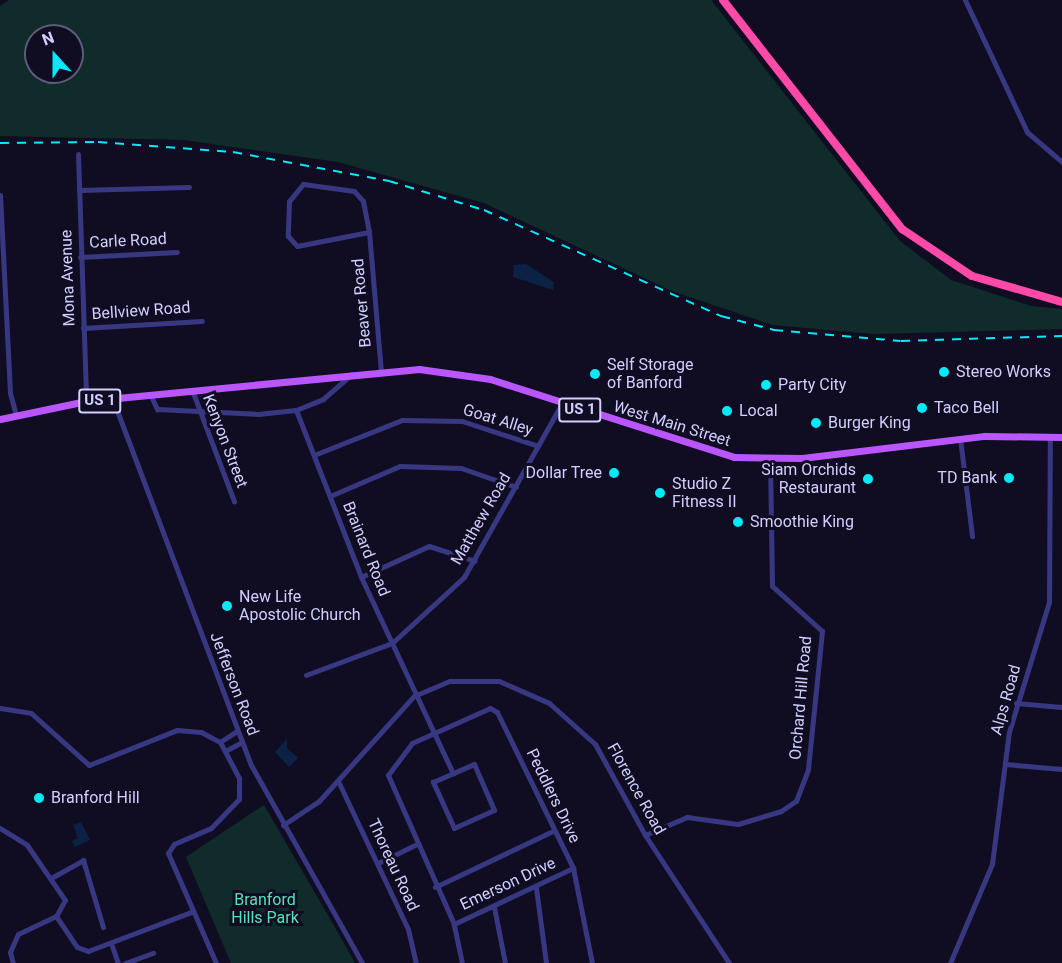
<!DOCTYPE html>
<html>
<head>
<meta charset="utf-8">
<style>
	body { margin:0 }
	#map { position:relative; width:1062px; height:963px; overflow:hidden; background:#100d22; font-family:Roboto,sans-serif }
	div>[style] { position:absolute }
	[style*='--x'] { left:calc(var(--x)*1px); top:calc(var(--y)*1px); width:calc(var(--w)*1px); rotate:calc(var(--a)*1deg) }
	.green>* { inset:0; background:#102c2a }
	.water>* { inset:0; background:#0b2244 }
	.minor>* { height:5px; margin:-2.5px; padding:0 2.5px; transform-origin:2.5px; border-radius:2.5px; background:#383882 }
	.major>* { height:7px; margin:-3.5px; padding:0 3.5px; transform-origin:3.5px; border-radius:3.5px; background:#b956ff }
	.highway>* { height:8px; margin:-4px; padding:0 4px; transform-origin:4px; border-radius:4px; background:#ff4aa8 }
	.rail>* { height:1.5px; margin-top:-0.75px; transform-origin:0; background:repeating-linear-gradient(90deg,#00ebfa 0 9px,transparent 0 17px) }
	.dots>* { width:16px; height:16px; translate:-50% -50%; box-sizing:border-box; border:3px solid #100d22; border-radius:50% }
	span { translate:-50% -50%; white-space:nowrap; text-align:center; line-height:1.15; -webkit-text-stroke:6px #100d22; paint-order:stroke }
	.shield-label span { padding:2px 4px; background:#100d22; border:2px solid; border-radius:4px; -webkit-text-stroke-width:0 }
	.shield-label { font-size:15px; color:#d2cfff; font-weight:700 }
	.street-label { font-size:16px; color:#d2cfff }
	.poi-label { font-size:16px; color:#d2cfff }
	.left { translate:0 -50%; text-align:left }
	.right { translate:-100% -50%; text-align:right }
	.park-label { font-size:16px; color:#5ae0b9 }
	.north { position:absolute; left:24px; top:24px; width:60px; height:60px; box-sizing:border-box; background:#100d22; border:2px solid #5e5b7a; border-radius:50%; rotate:339deg; font-size:16px; font-weight:700; line-height:24px; text-align:center; color:#d2cfff }
	.north::after { content:''; display:block; margin:auto; width:21px; height:27px; background:#00ebfa; clip-path:polygon(50% 0,100% 100%,50% 72%,0 100%) }
</style>
</head>
<body>
<div id="map">
	<div class="green">
		<div style="clip-path:polygon(evenodd,9px 0,711px 0,900px 241px,951px 280px,1031px 306px,1062px 309px,1062px 329px,874px 334px,772px 325px,672px 291px,484px 203px,338px 162px,184px 140px,0 136px,0 6px,9px 0,36px 36px,72px 36px,72px 72px,36px 72px,36px 36px)"></div>
		<div style="clip-path:polygon(264px 805px,333px 924px,355px 963px,231px 963px,186px 857px)"></div>
	</div>
	<div class="water">
		<div style="clip-path:polygon(526px 264px,554px 282px,553px 290px,513px 277px,514px 265px)"></div>
		<div style="clip-path:polygon(287px 739px,287px 748px,298px 758px,289px 767px,275px 752px)"></div>
		<div style="clip-path:polygon(81px 822px,90px 840px,75px 847px,72px 841px,78px 838px,73px 825px)"></div>
	</div>
	<div class="minor">
		<div style="--x:965;--y:0;--w:146;--a:64.8"></div>
		<div style="--x:1027;--y:132;--w:46;--a:40.6"></div>
		<div style="--x:78;--y:154;--w:247;--a:88.1"></div>
		<div style="--x:79;--y:190;--w:110;--a:-1.6"></div>
		<div style="--x:0;--y:195;--w:198;--a:87.1"></div>
		<div style="--x:10;--y:393;--w:23;--a:75"></div>
		<div style="--x:369;--y:232;--w:32;--a:-101"></div>
		<div style="--x:363;--y:201;--w:13;--a:-132"></div>
		<div style="--x:354;--y:191;--w:51;--a:-172.2"></div>
		<div style="--x:303;--y:184;--w:22;--a:129"></div>
		<div style="--x:289;--y:201;--w:35;--a:92"></div>
		<div style="--x:288;--y:236;--w:13;--a:48"></div>
		<div style="--x:297;--y:246;--w:73;--a:-11"></div>
		<div style="--x:369;--y:232;--w:140;--a:85.1"></div>
		<div style="--x:80;--y:257;--w:97;--a:-3"></div>
		<div style="--x:83;--y:328;--w:119;--a:-3.4"></div>
		<div style="--x:192;--y:390;--w:119;--a:69.3"></div>
		<div style="--x:150;--y:394;--w:17;--a:65"></div>
		<div style="--x:157;--y:409;--w:101;--a:2.8"></div>
		<div style="--x:258;--y:414;--w:38;--a:-6"></div>
		<div style="--x:296;--y:410;--w:29;--a:-22"></div>
		<div style="--x:323;--y:399;--w:38;--a:-41"></div>
		<div style="--x:113;--y:400;--w:390;--a:69.3"></div>
		<div style="--x:251;--y:765;--w:227;--a:60.7"></div>
		<div style="--x:296;--y:410;--w:179;--a:68.7"></div>
		<div style="--x:361;--y:577;--w:217;--a:64.9"></div>
		<div style="--x:960;--y:438;--w:99;--a:83"></div>
		<div style="--x:314;--y:455;--w:95;--a:-21.7"></div>
		<div style="--x:402;--y:420;--w:60;--a:1"></div>
		<div style="--x:462;--y:421;--w:80;--a:18.2"></div>
		<div style="--x:330;--y:496;--w:76;--a:-23.2"></div>
		<div style="--x:400;--y:466;--w:61;--a:1.9"></div>
		<div style="--x:461;--y:468;--w:58;--a:19.1"></div>
		<div style="--x:361;--y:577;--w:75;--a:-24.5"></div>
		<div style="--x:429;--y:546;--w:48;--a:18.1"></div>
		<div style="--x:306;--y:675;--w:92;--a:-20.4"></div>
		<div style="--x:392;--y:643;--w:98;--a:-42.5"></div>
		<div style="--x:464;--y:577;--w:200;--a:-60.6"></div>
		<div style="--x:1016;--y:703;--w:46;--a:5"></div>
		<div style="--x:0;--y:708;--w:31;--a:9"></div>
		<div style="--x:31;--y:713;--w:78;--a:41.9"></div>
		<div style="--x:89;--y:765;--w:95;--a:-21.7"></div>
		<div style="--x:177;--y:730;--w:24;--a:5"></div>
		<div style="--x:201;--y:732;--w:21;--a:28"></div>
		<div style="--x:220;--y:742;--w:20;--a:-33"></div>
		<div style="--x:227;--y:750;--w:17;--a:-28"></div>
		<div style="--x:474;--y:764;--w:50;--a:66.5"></div>
		<div style="--x:494;--y:810;--w:44;--a:155.8"></div>
		<div style="--x:454;--y:828;--w:51;--a:-114.5"></div>
		<div style="--x:433;--y:782;--w:45;--a:-23.7"></div>
		<div style="--x:1005;--y:764;--w:57;--a:5"></div>
		<div style="--x:338;--y:781;--w:164;--a:64.7"></div>
		<div style="--x:408;--y:929;--w:35;--a:77"></div>
		<div style="--x:283;--y:825;--w:43;--a:-33.7"></div>
		<div style="--x:319;--y:801;--w:142;--a:-47.9"></div>
		<div style="--x:414;--y:696;--w:39;--a:-23"></div>
		<div style="--x:450;--y:681;--w:49;--a:0"></div>
		<div style="--x:499;--y:681;--w:55;--a:23.7"></div>
		<div style="--x:549;--y:703;--w:62;--a:41.7"></div>
		<div style="--x:595;--y:744;--w:104;--a:61.2"></div>
		<div style="--x:645;--y:835;--w:153;--a:56.7"></div>
		<div style="--x:0;--y:828;--w:32;--a:32"></div>
		<div style="--x:27;--y:845;--w:67;--a:55.4"></div>
		<div style="--x:65;--y:900;--w:18;--a:119"></div>
		<div style="--x:56;--y:916;--w:42;--a:154.7"></div>
		<div style="--x:18;--y:934;--w:20;--a:114"></div>
		<div style="--x:10;--y:952;--w:11;--a:75"></div>
		<div style="--x:645;--y:835;--w:46;--a:-23.2"></div>
		<div style="--x:687;--y:817;--w:51;--a:7.8"></div>
		<div style="--x:738;--y:824;--w:45;--a:-16.8"></div>
		<div style="--x:781;--y:811;--w:18;--a:-34"></div>
		<div style="--x:796;--y:801;--w:34;--a:-69"></div>
		<div style="--x:808;--y:769;--w:139;--a:-84.2"></div>
		<div style="--x:822;--y:631;--w:67;--a:-138"></div>
		<div style="--x:772;--y:586;--w:127;--a:-90.9"></div>
		<div style="--x:378;--y:863;--w:41;--a:-25.9"></div>
		<div style="--x:51;--y:878;--w:37;--a:-29"></div>
		<div style="--x:83;--y:860;--w:70;--a:73.4"></div>
		<div style="--x:435;--y:887;--w:131;--a:-25.4"></div>
		<div style="--x:536;--y:888;--w:76;--a:82.4"></div>
		<div style="--x:494;--y:907;--w:57;--a:78.9"></div>
		<div style="--x:56;--y:916;--w:37;--a:56"></div>
		<div style="--x:77;--y:947;--w:12;--a:20"></div>
		<div style="--x:88;--y:951;--w:110;--a:-20.7"></div>
		<div style="--x:454;--y:924;--w:132;--a:-25.2"></div>
		<div style="--x:112;--y:946;--w:18;--a:71"></div>
		<div style="--x:125;--y:963;--w:30;--a:-20"></div>
		<div style="--x:216;--y:963;--w:120;--a:-113.6"></div>
		<div style="--x:168;--y:853;--w:11;--a:-56"></div>
		<div style="--x:174;--y:844;--w:40;--a:-23.4"></div>
		<div style="--x:211;--y:828;--w:40;--a:-46"></div>
		<div style="--x:239;--y:799;--w:21;--a:-90"></div>
		<div style="--x:239;--y:778;--w:41;--a:-117.8"></div>
		<div style="--x:462;--y:963;--w:40;--a:-102"></div>
		<div style="--x:454;--y:924;--w:163;--a:-113.9"></div>
		<div style="--x:388;--y:775;--w:40;--a:-53"></div>
		<div style="--x:412;--y:743;--w:85;--a:-24.2"></div>
		<div style="--x:490;--y:708;--w:8;--a:30"></div>
		<div style="--x:497;--y:712;--w:174;--a:64"></div>
		<div style="--x:573;--y:868;--w:97;--a:78.7"></div>
		<div style="--x:950;--y:963;--w:108;--a:-67"></div>
		<div style="--x:992;--y:864;--w:133;--a:-82.7"></div>
		<div style="--x:1009;--y:732;--w:136;--a:-72.9"></div>
		<div style="--x:1049;--y:602;--w:165;--a:-89.7"></div>
	</div>
	<div class="major">
		<div style="--x:0;--y:419;--w:88;--a:-11.8"></div>
		<div style="--x:86;--y:401;--w:335;--a:-5.5"></div>
		<div style="--x:419;--y:369;--w:72;--a:8"></div>
		<div style="--x:490;--y:379;--w:256;--a:17.7"></div>
		<div style="--x:734;--y:457;--w:68;--a:0.8"></div>
		<div style="--x:802;--y:458;--w:184;--a:-6.9"></div>
		<div style="--x:985;--y:436;--w:77;--a:0.7"></div>
	</div>
	<div class="highway">
		<div style="--x:723;--y:0;--w:291;--a:52"></div>
		<div style="--x:902;--y:229;--w:84;--a:33.9"></div>
		<div style="--x:972;--y:276;--w:94;--a:16.1"></div>
	</div>
	<div class="rail">
		<div style="--x:0;--y:143;--w:98;--a:-0.6"></div>
		<div style="--x:98;--y:142;--w:135;--a:4.2"></div>
		<div style="--x:233;--y:152;--w:159;--a:10.5"></div>
		<div style="--x:389;--y:181;--w:99;--a:17"></div>
		<div style="--x:484;--y:210;--w:260;--a:24.1"></div>
		<div style="--x:721;--y:316;--w:55;--a:14.8"></div>
		<div style="--x:774;--y:330;--w:127;--a:5"></div>
		<div style="--x:901;--y:341;--w:161;--a:-1.8"></div>
	</div>
	<div class="dots">
		<div style="left:944px;top:372px;background:#00ebfa"></div>
		<div style="left:595px;top:374px;background:#00ebfa"></div>
		<div style="left:766px;top:385px;background:#00ebfa"></div>
		<div style="left:922px;top:408px;background:#00ebfa"></div>
		<div style="left:727px;top:411px;background:#00ebfa"></div>
		<div style="left:816px;top:423px;background:#00ebfa"></div>
		<div style="left:614px;top:473px;background:#00ebfa"></div>
		<div style="left:1009px;top:478px;background:#00ebfa"></div>
		<div style="left:868px;top:479px;background:#00ebfa"></div>
		<div style="left:660px;top:493px;background:#00ebfa"></div>
		<div style="left:738px;top:522px;background:#00ebfa"></div>
		<div style="left:227px;top:606px;background:#00ebfa"></div>
		<div style="left:39px;top:798px;background:#00ebfa"></div>
	</div>
	<div class="shield-label">
		<span style="left:100px;top:401px">US 1</span>
		<span style="left:580px;top:410px">US 1</span>
	</div>
	<div class="street-label">
		<span style="left:128px;top:241px;rotate:-3deg">Carle Road</span>
		<span style="left:68px;top:278px;rotate:-92deg">Mona Avenue</span>
		<span style="left:362px;top:303px;rotate:-95deg">Beaver Road</span>
		<span style="left:141px;top:311px;rotate:-4deg">Bellview Road</span>
		<span style="left:498px;top:420px;rotate:17deg">Goat Alley</span>
		<span style="left:672px;top:424px;rotate:17deg">West Main Street</span>
		<span style="left:225px;top:441px;rotate:69deg">Kenyon Street</span>
		<span style="left:481px;top:519px;rotate:-60deg">Matthew Road</span>
		<span style="left:366px;top:549px;rotate:68deg">Brainard Road</span>
		<span style="left:234px;top:684px;rotate:69deg">Jefferson Road</span>
		<span style="left:801px;top:698px;rotate:-85deg">Orchard Hill Road</span>
		<span style="left:1006px;top:700px;rotate:-74deg">Alps Road</span>
		<span style="left:636px;top:789px;rotate:61deg">Florence Road</span>
		<span style="left:553px;top:796px;rotate:64deg">Peddlers Drive</span>
		<span style="left:393px;top:865px;rotate:65deg">Thoreau Road</span>
		<span style="left:508px;top:884px;rotate:-25deg">Emerson Drive</span>
	</div>
	<div class="poi-label">
		<span class="left" style="left:607px;top:374px">Self Storage<br>of Banford</span>
		<span class="left" style="left:956px;top:372px">Stereo Works</span>
		<span class="left" style="left:778px;top:385px">Party City</span>
		<span class="left" style="left:934px;top:408px">Taco Bell</span>
		<span class="left" style="left:739px;top:411px">Local</span>
		<span class="left" style="left:828px;top:423px">Burger King</span>
		<span class="right" style="left:856px;top:479px">Siam Orchids<br>Restaurant</span>
		<span class="right" style="left:602px;top:473px">Dollar Tree</span>
		<span class="right" style="left:997px;top:478px">TD Bank</span>
		<span class="left" style="left:672px;top:493px">Studio Z<br>Fitness II</span>
		<span class="left" style="left:750px;top:522px">Smoothie King</span>
		<span class="left" style="left:239px;top:606px">New Life<br>Apostolic Church</span>
		<span class="left" style="left:51px;top:798px">Branford Hill</span>
	</div>
	<div class="park-label">
		<span style="left:265px;top:909px">Branford<br>Hills Park</span>
	</div>
	<div class="north">N</div>
</div>
</body>
</html>
